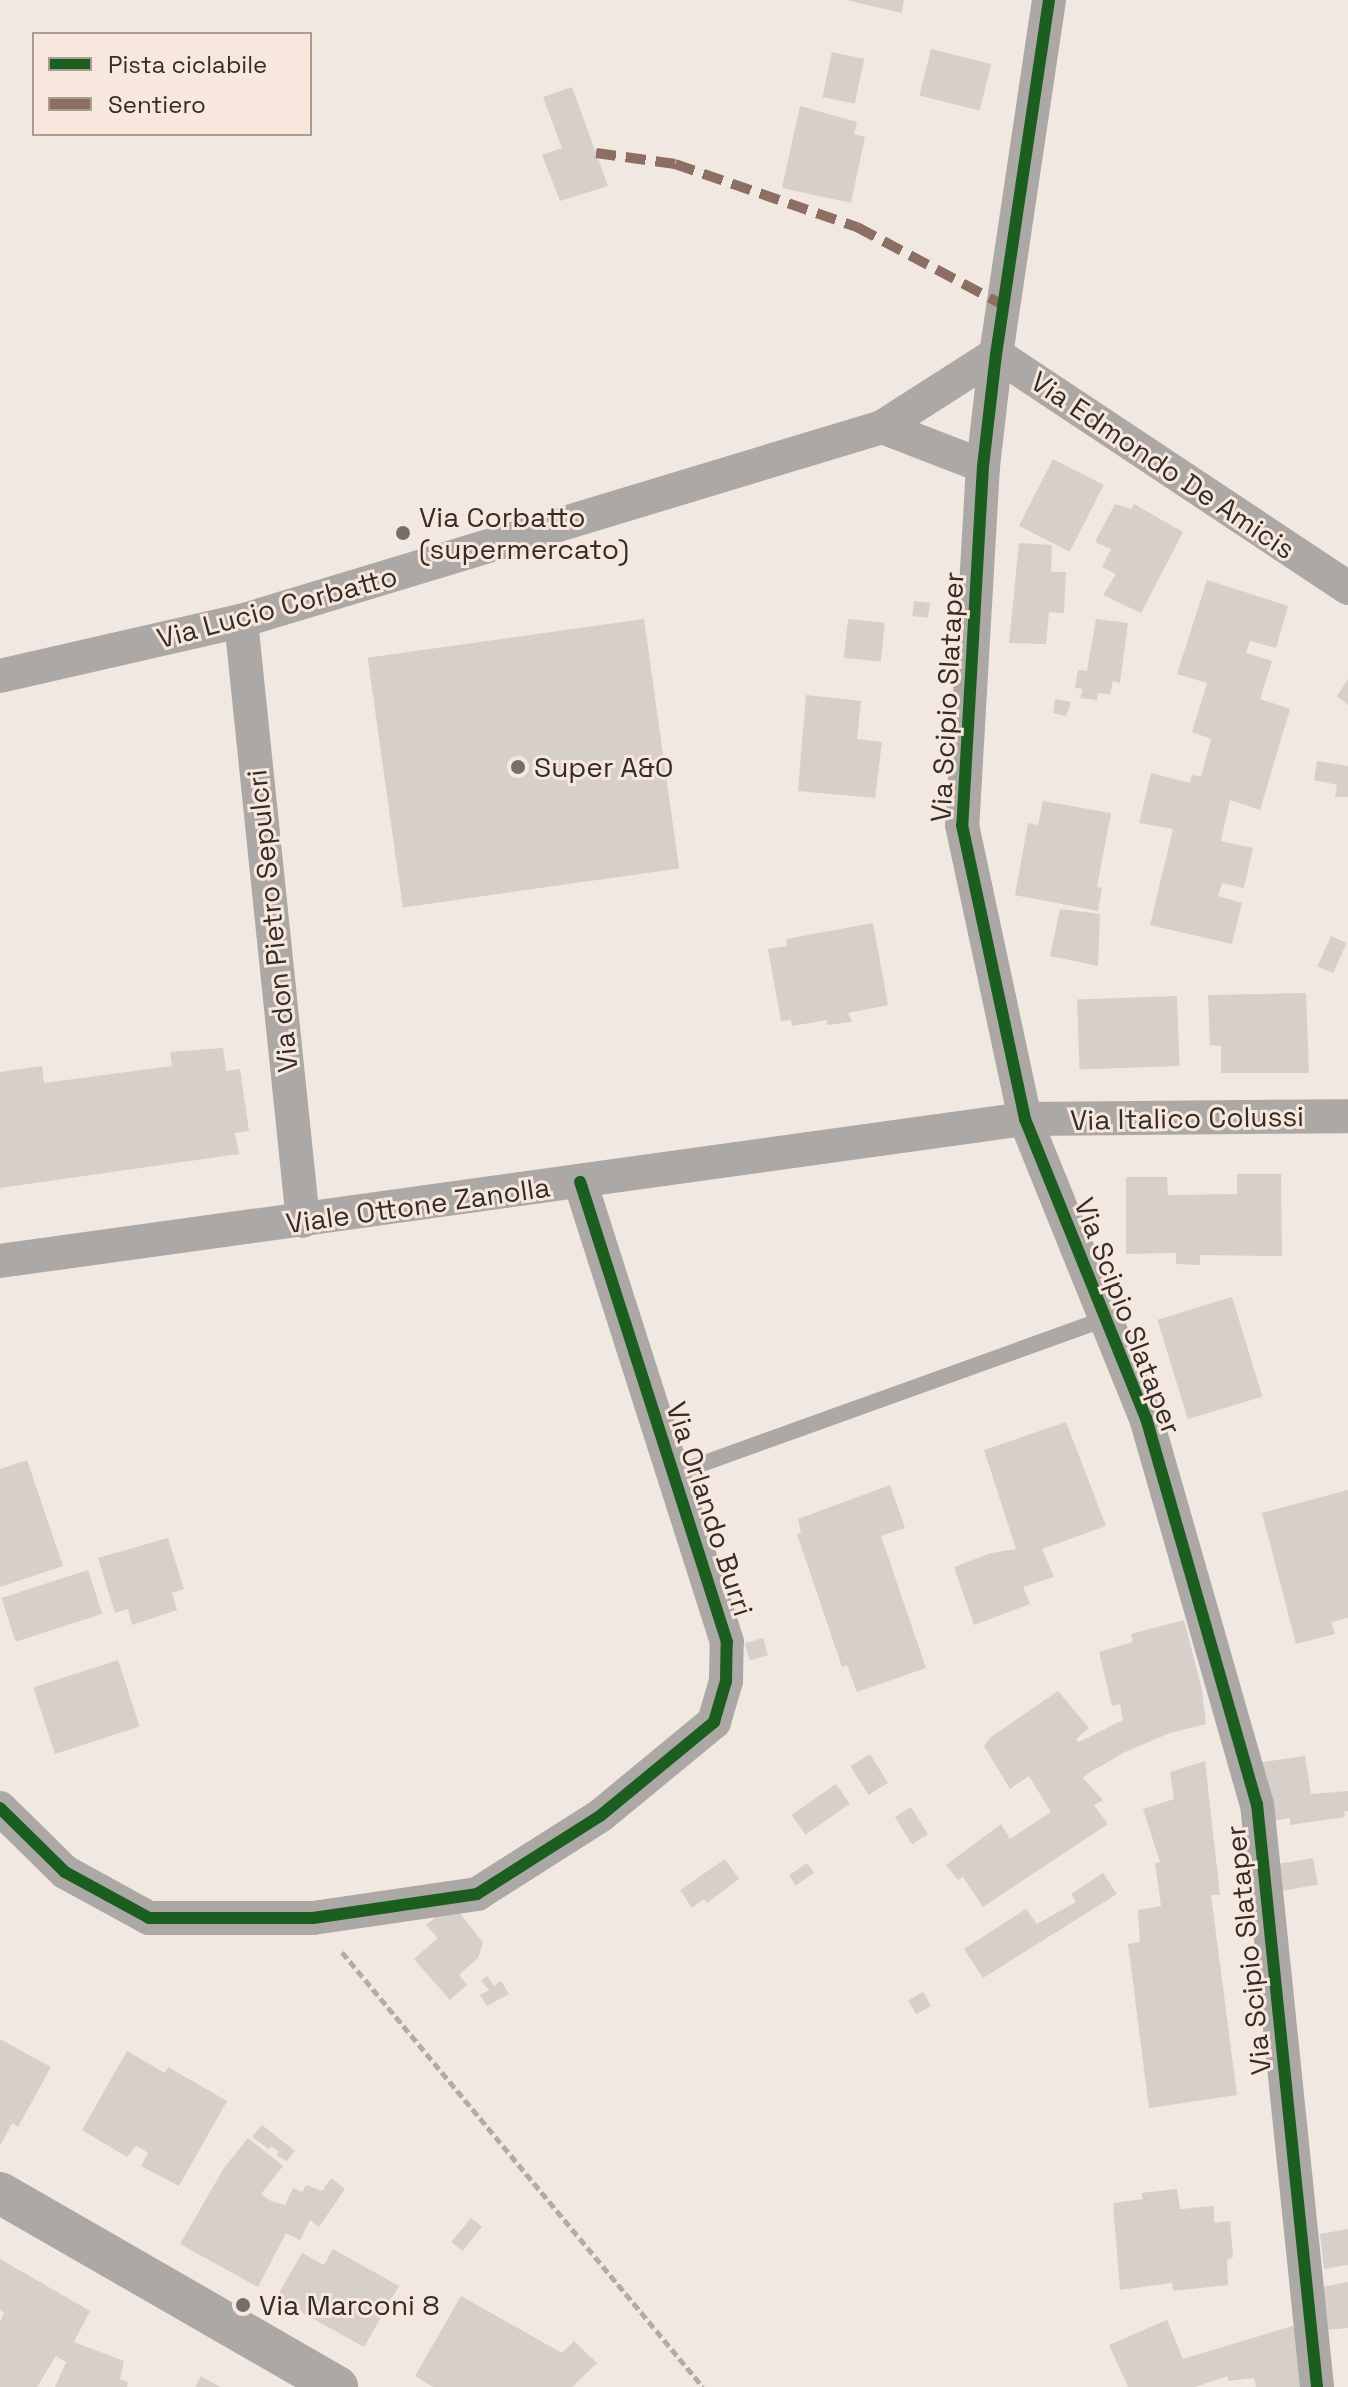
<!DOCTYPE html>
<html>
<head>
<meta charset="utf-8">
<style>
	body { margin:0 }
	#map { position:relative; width:1348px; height:2387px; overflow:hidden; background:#f2e8e2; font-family:"Space Grotesk",sans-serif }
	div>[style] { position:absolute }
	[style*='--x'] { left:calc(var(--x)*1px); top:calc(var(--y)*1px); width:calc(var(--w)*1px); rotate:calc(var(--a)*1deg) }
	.building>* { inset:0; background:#d6cfca; transform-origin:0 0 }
	.path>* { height:5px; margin-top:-2.5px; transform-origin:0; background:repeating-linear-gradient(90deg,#b0acaa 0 8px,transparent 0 12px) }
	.service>* { height:16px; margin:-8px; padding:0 8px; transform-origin:8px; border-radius:8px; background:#aba8a5 }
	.minor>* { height:34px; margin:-17px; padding:0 17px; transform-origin:17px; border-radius:17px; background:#aba8a5 }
	.tertiary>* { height:42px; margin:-21px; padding:0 21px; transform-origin:21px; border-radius:21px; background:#aba8a5 }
	.quiet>* { height:10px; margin-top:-5px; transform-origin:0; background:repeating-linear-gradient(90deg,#8d6e63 0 20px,transparent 0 30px) }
	.cycleway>* { height:12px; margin:-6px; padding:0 6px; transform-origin:6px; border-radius:6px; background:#1b5e20 }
	.dots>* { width:22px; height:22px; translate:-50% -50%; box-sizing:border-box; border:4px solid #f8e7dc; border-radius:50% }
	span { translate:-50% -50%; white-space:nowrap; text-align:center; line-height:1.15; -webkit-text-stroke:6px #f8e7dc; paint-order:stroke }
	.street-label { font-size:28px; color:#332d29 }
	.poi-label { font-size:28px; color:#332d29 }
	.left { translate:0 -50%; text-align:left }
	.legend { position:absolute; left:32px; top:32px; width:280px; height:104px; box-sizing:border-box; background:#f8e7dc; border:2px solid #a99d94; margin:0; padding:10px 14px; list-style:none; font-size:24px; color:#332d29 }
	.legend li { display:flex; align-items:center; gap:16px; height:40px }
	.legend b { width:40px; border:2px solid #a99d94 }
</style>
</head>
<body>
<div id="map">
	<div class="building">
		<div style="clip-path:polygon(846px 0,904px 0,902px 13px)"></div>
		<div style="left:931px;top:49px;width:62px;height:48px;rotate:14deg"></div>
		<div style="left:832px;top:52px;width:33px;height:46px;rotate:12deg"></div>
		<div style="clip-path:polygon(572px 87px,608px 186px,560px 201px,542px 155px,562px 148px,543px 97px)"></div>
		<div style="clip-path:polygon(800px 106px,857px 122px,854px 134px,865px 137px,851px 203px,782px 188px)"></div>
		<div style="left:1053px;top:459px;width:57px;height:75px;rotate:27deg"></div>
		<div style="clip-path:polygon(1115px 504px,1131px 509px,1134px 504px,1183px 532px,1141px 613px,1103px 595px,1116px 574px,1102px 567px,1111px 549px,1095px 542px)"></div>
		<div style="clip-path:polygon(1019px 543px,1052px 545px,1051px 572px,1066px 572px,1064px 613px,1049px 612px,1046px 644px,1009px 643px)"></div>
		<div style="clip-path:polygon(1207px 580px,1288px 606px,1276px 648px,1250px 641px,1246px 653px,1272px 661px,1260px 699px,1290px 709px,1260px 810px,1230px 800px,1221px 841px,1253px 848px,1244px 888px,1222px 883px,1218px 896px,1242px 903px,1232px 944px,1150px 925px,1173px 829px,1139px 823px,1151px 773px,1190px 783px,1192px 775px,1201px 777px,1211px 739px,1192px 732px,1207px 683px,1177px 674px)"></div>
		<div style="left:914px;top:601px;width:16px;height:15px;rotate:7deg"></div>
		<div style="left:644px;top:619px;width:252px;height:279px;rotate:82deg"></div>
		<div style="left:848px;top:619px;width:37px;height:39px;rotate:6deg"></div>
		<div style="clip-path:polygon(1096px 619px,1128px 623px,1120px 683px,1113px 681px,1110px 694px,1098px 693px,1097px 700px,1080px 698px,1083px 689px,1075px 688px,1078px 670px,1087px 671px)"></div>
		<div style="clip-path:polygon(1348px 679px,1348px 705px,1337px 696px)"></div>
		<div style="clip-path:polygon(806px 695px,861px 701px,857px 739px,882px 742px,875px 798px,798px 791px)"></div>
		<div style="clip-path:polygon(1055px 699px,1071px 702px,1066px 716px,1053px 713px)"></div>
		<div style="clip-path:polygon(1317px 761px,1348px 766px,1348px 797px,1335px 797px,1337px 785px,1314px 780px)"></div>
		<div style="clip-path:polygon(1043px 801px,1111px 813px,1097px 887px,1102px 888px,1098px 911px,1015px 895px,1028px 823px,1038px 825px)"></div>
		<div style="clip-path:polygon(1060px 909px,1100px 914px,1098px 966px,1050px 956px)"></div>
		<div style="clip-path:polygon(873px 923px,888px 1005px,848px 1013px,852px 1022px,827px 1025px,827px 1020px,792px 1026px,791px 1020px,781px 1021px,768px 949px,787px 946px,786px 939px)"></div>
		<div style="left:1331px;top:936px;width:17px;height:33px;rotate:24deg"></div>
		<div style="clip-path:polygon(1306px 993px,1309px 1073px,1221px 1073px,1221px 1046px,1210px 1045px,1208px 995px)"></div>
		<div style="left:1177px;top:996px;width:70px;height:100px;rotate:88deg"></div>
		<div style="clip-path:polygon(223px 1048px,226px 1071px,240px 1069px,249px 1131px,235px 1133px,239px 1154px,0 1188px,0 1072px,42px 1066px,44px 1083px,172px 1066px,170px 1052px)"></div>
		<div style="clip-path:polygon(1237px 1174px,1281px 1174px,1282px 1256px,1200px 1255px,1200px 1265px,1176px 1264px,1176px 1253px,1126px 1254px,1126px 1177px,1167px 1177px,1168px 1195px,1237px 1194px)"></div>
		<div style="left:1232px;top:1297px;width:104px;height:78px;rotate:73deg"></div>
		<div style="clip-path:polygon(1066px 1422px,1106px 1526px,1042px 1549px,1054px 1577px,1023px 1587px,1030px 1604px,974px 1625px,954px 1567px,991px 1553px,1016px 1549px,984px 1450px)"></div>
		<div style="clip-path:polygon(27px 1460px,63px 1566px,0 1587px,0 1469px)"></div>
		<div style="clip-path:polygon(890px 1485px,905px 1528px,881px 1536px,926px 1668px,857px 1692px,847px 1665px,842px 1667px,797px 1534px,801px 1533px,798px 1519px)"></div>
		<div style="clip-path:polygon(1348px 1490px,1348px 1618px,1331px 1622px,1335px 1634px,1296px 1644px,1262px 1513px)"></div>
		<div style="clip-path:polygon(168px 1538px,184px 1589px,172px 1593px,177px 1610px,132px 1625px,128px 1609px,115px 1613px,98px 1558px)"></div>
		<div style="left:88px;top:1570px;width:46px;height:91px;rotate:72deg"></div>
		<div style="clip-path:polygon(1184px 1620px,1202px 1690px,1206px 1724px,1170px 1733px,1125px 1752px,1087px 1774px,1083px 1778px,1103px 1800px,1094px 1805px,1108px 1824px,983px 1907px,963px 1877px,958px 1880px,946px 1865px,1001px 1824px,1010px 1839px,1051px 1812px,1029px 1776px,1010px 1789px,984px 1746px,991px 1737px,1058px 1691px,1089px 1728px,1076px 1739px,1079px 1742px,1123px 1720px,1120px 1704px,1112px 1706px,1099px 1652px,1133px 1642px,1131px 1634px)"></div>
		<div style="left:763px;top:1638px;width:18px;height:19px;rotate:74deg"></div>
		<div style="left:118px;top:1660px;width:70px;height:89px;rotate:72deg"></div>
		<div style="left:870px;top:1754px;width:34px;height:23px;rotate:58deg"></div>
		<div style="clip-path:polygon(1305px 1756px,1311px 1794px,1348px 1791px,1348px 1811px,1344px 1811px,1345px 1817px,1290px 1825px,1290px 1818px,1268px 1822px,1257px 1763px)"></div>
		<div style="clip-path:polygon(1205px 1761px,1220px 1895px,1211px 1895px,1237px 2095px,1149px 2108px,1128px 1944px,1140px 1942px,1138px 1910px,1161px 1906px,1155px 1863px,1160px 1862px,1143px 1809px,1174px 1799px,1170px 1772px)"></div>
		<div style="left:836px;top:1784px;width:24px;height:54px;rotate:55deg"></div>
		<div style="left:911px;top:1807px;width:32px;height:19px;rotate:58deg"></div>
		<div style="left:1313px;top:1858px;width:27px;height:38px;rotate:80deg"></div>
		<div style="clip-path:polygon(725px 1859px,739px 1879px,707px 1903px,704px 1899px,692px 1908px,680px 1890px)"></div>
		<div style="left:807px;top:1863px;width:12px;height:22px;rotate:55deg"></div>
		<div style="clip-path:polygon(1103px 1873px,1117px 1894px,983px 1978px,964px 1949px,1026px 1909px,1037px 1924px,1076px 1902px,1071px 1894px)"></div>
		<div style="clip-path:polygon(453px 1904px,483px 1943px,478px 1958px,459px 1975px,467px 1985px,450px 2000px,414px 1959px,438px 1938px,426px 1925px)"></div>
		<div style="clip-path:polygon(487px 1976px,494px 1986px,501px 1981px,509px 1994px,487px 2006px,480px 1995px,489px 1990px,481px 1981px)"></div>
		<div style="left:923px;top:1992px;width:16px;height:17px;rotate:60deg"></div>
		<div style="clip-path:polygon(0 2039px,51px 2067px,18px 2127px,12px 2123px,0 2146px)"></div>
		<div style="clip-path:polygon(127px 2051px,165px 2073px,168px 2067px,227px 2101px,179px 2186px,141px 2166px,148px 2153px,139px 2147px,136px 2146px,127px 2157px,82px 2130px)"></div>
		<div style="clip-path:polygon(262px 2125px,295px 2151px,287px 2161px,277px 2156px,278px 2151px,271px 2146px,269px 2149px,252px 2137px)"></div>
		<div style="clip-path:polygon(248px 2138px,283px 2166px,261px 2194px,271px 2201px,285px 2205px,293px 2188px,302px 2192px,306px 2185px,322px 2191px,331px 2178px,345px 2189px,319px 2227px,310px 2220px,300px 2240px,286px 2233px,258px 2287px,180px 2244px,224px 2168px)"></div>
		<div style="clip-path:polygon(1177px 2189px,1180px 2209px,1214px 2206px,1214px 2223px,1230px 2221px,1233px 2257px,1227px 2260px,1228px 2285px,1173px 2291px,1172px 2283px,1120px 2290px,1113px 2203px,1143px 2199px,1141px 2193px)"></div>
		<div style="left:471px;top:2218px;width:14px;height:31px;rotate:39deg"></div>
		<div style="clip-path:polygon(1348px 2229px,1348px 2265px,1324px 2269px,1320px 2234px)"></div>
		<div style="clip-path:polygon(333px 2249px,399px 2286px,364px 2347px,276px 2298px,302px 2253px,324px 2265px)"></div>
		<div style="clip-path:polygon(0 2259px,90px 2311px,74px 2342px,124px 2361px,120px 2379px,129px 2383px,127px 2387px,55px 2387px,66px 2362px,56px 2356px,37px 2387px,0 2387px,0 2322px,4px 2313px,0 2310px)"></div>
		<div style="clip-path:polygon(1348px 2282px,1348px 2328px,1327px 2330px,1322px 2287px)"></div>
		<div style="clip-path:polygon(461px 2296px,562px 2353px,574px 2341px,597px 2363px,572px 2387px,433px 2387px,415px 2376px)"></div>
		<div style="clip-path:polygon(1167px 2320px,1183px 2359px,1296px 2325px,1302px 2387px,1256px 2387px,1254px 2378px,1228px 2381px,1228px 2376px,1195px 2387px,1128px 2387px,1109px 2345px)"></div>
		<div style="clip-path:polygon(201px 2376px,220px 2387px,195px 2387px)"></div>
	</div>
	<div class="path">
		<div style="--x:342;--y:1952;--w:565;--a:50.31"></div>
	</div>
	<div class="service">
		<div style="--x:674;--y:1474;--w:458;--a:-19.8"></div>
	</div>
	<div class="minor">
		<div style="--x:1049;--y:0;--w:358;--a:98.5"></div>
		<div style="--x:996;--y:354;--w:113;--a:96.6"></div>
		<div style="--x:983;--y:466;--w:360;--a:93.3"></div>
		<div style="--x:962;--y:825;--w:301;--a:77.9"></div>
		<div style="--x:1025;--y:1119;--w:323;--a:68"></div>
		<div style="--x:1146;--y:1418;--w:402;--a:74"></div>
		<div style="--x:1257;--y:1804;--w:586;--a:84.12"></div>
		<div style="--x:996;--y:354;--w:423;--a:33.6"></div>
		<div style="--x:882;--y:427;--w:108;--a:21.1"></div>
		<div style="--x:241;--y:621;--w:603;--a:84.1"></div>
		<div style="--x:0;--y:676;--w:247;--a:-12.9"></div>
		<div style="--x:241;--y:621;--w:670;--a:-16.84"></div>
		<div style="--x:882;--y:427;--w:135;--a:-32.6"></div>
		<div style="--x:0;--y:1261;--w:1035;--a:-7.89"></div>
		<div style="--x:1025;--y:1119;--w:323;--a:-0.5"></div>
		<div style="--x:0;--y:1808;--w:91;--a:44.6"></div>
		<div style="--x:65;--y:1872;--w:96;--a:28.7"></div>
		<div style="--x:149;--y:1918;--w:164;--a:0"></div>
		<div style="--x:313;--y:1918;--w:166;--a:-8.3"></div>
		<div style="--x:477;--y:1894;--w:146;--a:-32.4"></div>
		<div style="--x:600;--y:1816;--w:148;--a:-39.5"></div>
		<div style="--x:714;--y:1722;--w:43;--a:-73.7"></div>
		<div style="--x:726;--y:1681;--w:39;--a:-89"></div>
		<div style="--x:727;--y:1642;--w:483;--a:-107.7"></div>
	</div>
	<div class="tertiary">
		<div style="--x:0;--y:2193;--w:389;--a:29.9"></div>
	</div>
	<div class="quiet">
		<div style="--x:596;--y:153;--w:80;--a:7.9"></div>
		<div style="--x:675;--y:164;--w:193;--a:19.1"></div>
		<div style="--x:857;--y:227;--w:166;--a:28.1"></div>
	</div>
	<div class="cycleway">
		<div style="--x:1049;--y:0;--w:358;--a:98.5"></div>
		<div style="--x:996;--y:354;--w:113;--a:96.6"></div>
		<div style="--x:983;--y:466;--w:360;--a:93.3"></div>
		<div style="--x:962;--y:825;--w:301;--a:77.9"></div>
		<div style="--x:1025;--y:1119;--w:323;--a:68"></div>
		<div style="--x:1146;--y:1418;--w:402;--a:74"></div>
		<div style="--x:1257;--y:1804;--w:586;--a:84.12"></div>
		<div style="--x:0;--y:1808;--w:91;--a:44.6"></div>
		<div style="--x:65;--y:1872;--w:96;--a:28.7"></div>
		<div style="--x:149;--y:1918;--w:164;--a:0"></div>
		<div style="--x:313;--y:1918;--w:166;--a:-8.3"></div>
		<div style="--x:477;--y:1894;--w:146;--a:-32.4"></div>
		<div style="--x:600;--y:1816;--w:148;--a:-39.5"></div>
		<div style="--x:714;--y:1722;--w:43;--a:-73.7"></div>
		<div style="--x:726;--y:1681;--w:39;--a:-89"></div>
		<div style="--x:727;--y:1642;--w:483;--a:-107.7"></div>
	</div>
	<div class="dots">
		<div style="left:403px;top:533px;background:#766e6a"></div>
		<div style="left:518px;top:767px;background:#766e6a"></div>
		<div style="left:243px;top:2305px;background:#766e6a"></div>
	</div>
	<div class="street-label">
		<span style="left:1163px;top:465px;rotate:34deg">Via Edmondo De Amicis</span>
		<span style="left:277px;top:607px;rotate:-15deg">Via Lucio Corbatto</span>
		<span style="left:947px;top:697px;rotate:-87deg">Via Scipio Slataper</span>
		<span style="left:272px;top:921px;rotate:-96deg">Via don Pietro Sepulcri</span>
		<span style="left:1187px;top:1118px;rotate:-1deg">Via Italico Colussi</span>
		<span style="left:418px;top:1205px;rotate:-8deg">Viale Ottone Zanolla</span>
		<span style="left:1128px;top:1316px;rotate:69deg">Via Scipio Slataper</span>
		<span style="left:710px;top:1509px;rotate:72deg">Via Orlando Burri</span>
		<span style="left:1248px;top:1950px;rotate:-96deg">Via Scipio Slataper</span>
	</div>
	<div class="poi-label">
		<span class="left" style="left:419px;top:533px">Via Corbatto<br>(supermercato)</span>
		<span class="left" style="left:534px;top:767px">Super A&amp;O</span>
		<span class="left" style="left:259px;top:2305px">Via Marconi 8</span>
	</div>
	<ul class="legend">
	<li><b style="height:10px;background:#1b5e20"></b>Pista ciclabile</li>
	<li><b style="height:10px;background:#8d6e63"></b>Sentiero</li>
	</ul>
</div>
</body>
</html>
